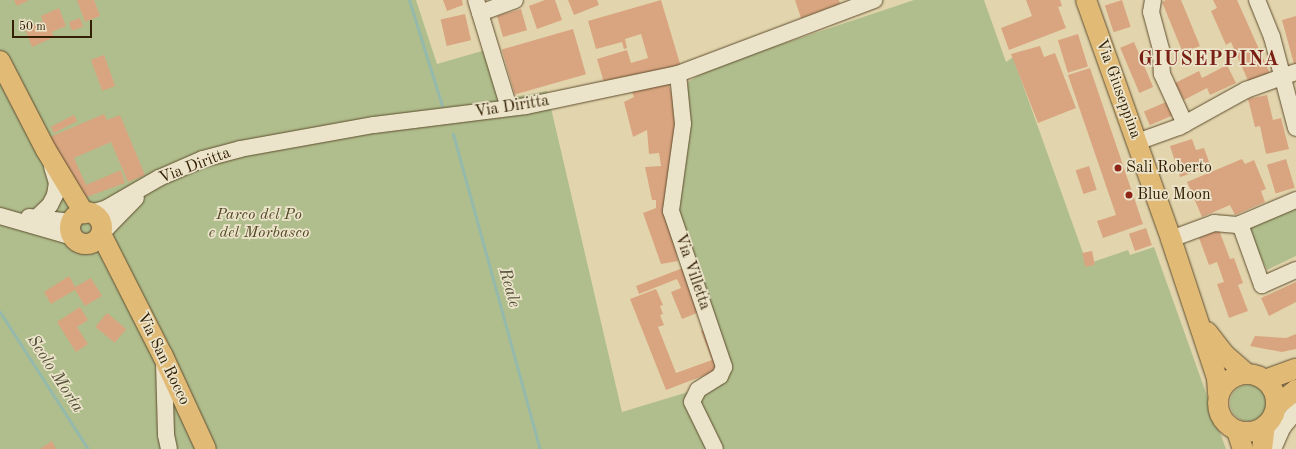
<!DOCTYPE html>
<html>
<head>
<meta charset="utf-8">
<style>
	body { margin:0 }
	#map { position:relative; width:1296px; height:449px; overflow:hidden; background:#e2d5ad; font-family:"Old Standard TT",serif }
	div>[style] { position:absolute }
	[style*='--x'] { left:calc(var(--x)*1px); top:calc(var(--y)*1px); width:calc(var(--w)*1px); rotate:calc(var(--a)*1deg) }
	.green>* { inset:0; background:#b0be8d }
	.round { border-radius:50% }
	.stream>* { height:3px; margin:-1.5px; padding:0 1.5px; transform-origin:1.5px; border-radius:1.5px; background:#95b9ab }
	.building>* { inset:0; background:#d9a580; transform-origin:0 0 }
	.roads { filter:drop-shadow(0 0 1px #5f4d2e) drop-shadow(0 0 1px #5f4d2e) }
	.minor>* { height:16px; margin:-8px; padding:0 8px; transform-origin:8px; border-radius:8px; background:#ece4ca }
	.major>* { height:20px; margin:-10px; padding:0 10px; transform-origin:10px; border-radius:10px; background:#e1ba76 }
	.major>.ring { margin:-10px; padding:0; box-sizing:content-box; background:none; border:20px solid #e1ba76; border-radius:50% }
	.dots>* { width:11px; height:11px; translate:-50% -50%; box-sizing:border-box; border:2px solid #ece4ca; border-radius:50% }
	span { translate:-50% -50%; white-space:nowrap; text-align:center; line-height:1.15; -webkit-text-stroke:3.5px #ece4ca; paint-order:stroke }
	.street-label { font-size:16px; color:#332004 }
	.poi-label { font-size:16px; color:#332004 }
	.left { translate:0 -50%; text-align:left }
	.park-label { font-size:16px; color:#524826; font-style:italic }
	.water-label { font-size:17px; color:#504e36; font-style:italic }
	.district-label { font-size:20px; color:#7a1f14; font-weight:700; letter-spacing:1px }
	.scale { position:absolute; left:12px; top:20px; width:80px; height:18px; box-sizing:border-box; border:2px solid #332004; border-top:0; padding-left:5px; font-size:12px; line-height:14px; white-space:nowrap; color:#332004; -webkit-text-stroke:3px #ece4ca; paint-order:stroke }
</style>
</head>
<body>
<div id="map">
	<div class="green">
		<div style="clip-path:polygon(0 0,416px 0,437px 64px,489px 49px,504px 99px,547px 91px,622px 412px,721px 382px,676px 208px,688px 82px,699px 75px,755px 53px,914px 0,984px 0,1006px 62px,1013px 57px,1087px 264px,1128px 250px,1130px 255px,1154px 247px,1226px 449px,0 449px)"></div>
		<div style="clip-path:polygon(1296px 205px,1296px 256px,1267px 270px,1247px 230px)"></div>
		<div class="round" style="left:1230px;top:385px;width:36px;height:36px"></div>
	</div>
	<div class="stream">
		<div style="--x:409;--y:0;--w:110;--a:72.6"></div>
		<div style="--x:453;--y:134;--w:327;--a:74.6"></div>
		<div style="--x:0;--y:312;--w:163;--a:57.3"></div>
	</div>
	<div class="building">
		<div style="clip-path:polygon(14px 0,29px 0,17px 6px)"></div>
		<div style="clip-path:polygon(77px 0,94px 0,100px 16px,85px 22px)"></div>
		<div style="clip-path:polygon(443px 0,462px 0,463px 5px,447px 11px)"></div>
		<div style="clip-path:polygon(545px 0,555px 0,562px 20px,537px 29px,529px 6px)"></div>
		<div style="clip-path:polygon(568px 0,597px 0,599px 5px,574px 15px)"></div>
		<div style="clip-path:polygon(661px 0,681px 67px,606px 89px,597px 59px,627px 50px,631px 63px,648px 58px,641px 34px,625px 39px,627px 48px,624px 49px,622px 42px,596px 49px,588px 21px)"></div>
		<div style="clip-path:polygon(795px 0,839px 0,840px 4px,801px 18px)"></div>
		<div style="clip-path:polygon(1026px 0,1060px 0,1062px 6px,1058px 7px,1066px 28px,1009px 50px,1001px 28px,1032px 16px)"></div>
		<div style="left:1122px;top:0;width:28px;height:18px;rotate:72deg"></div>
		<div style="clip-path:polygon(1166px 0,1181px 0,1200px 46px,1183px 53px,1162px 2px)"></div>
		<div style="clip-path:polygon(1213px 0,1237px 0,1271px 76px,1250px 85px,1231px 42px,1226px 45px,1211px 11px,1217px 8px)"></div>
		<div style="clip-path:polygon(59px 8px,66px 26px,52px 32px,54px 37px,32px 47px,25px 29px,43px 21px,41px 16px)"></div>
		<div style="left:521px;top:9px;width:22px;height:25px;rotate:74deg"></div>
		<div style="left:465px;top:14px;width:27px;height:25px;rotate:77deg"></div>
		<div style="clip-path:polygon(1296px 16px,1296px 63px,1294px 64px,1282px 20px)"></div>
		<div style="left:80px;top:18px;width:9px;height:12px;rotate:69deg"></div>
		<div style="left:573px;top:29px;width:47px;height:74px;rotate:74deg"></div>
		<div style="left:1078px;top:34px;width:34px;height:21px;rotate:73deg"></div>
		<div style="left:1134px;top:42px;width:49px;height:15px;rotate:67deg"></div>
		<div style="clip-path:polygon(1040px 46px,1044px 57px,1055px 53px,1076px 108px,1038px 123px,1011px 54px)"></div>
		<div style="left:104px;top:55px;width:33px;height:14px;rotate:70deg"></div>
		<div style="clip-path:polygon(1227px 65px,1236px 83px,1210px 95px,1207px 88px,1184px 100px,1175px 83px,1199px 71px,1202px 78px)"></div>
		<div style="clip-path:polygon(1090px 68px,1143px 224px,1103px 238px,1097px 221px,1116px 215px,1068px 75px)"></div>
		<div style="clip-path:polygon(667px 78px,680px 123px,667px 210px,678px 261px,661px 264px,643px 213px,656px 208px,656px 200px,652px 200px,645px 167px,661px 166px,659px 153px,649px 154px,647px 130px,633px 137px,624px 102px,634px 97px,630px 87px)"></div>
		<div style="clip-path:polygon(1267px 95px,1273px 120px,1281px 118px,1289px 149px,1266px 154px,1260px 126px,1255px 127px,1248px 99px)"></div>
		<div style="left:1166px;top:102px;width:15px;height:24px;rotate:67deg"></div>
		<div style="clip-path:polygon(104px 114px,107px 120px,120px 115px,145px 175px,128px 182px,111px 142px,74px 158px,86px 185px,121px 170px,125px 183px,81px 199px,50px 137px)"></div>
		<div style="left:74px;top:115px;width:7px;height:26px;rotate:63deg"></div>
		<div style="clip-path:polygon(1192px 139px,1196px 150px,1204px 148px,1211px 167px,1180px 177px,1170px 146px)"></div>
		<div style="clip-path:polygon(1242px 159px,1245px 164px,1254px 160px,1266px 189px,1261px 191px,1265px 202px,1235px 215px,1230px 205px,1202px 217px,1187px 182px)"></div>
		<div style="left:1286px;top:159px;width:30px;height:20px;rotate:73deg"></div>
		<div style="left:1089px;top:166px;width:25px;height:14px;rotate:72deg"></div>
		<div style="left:1146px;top:228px;width:18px;height:18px;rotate:71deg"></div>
		<div style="clip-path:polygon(1219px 230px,1230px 259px,1234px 258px,1243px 283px,1238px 285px,1248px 311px,1229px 318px,1217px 284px,1224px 282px,1217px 262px,1209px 265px,1199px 238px)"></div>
		<div style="left:1092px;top:251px;width:14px;height:10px;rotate:78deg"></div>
		<div style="clip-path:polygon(688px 266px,702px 311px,682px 319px,671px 292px,681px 288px,677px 279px,639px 294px,636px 286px)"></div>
		<div style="clip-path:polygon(69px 276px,75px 287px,91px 278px,102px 296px,85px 306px,75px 290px,51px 304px,44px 292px)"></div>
		<div style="clip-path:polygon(1296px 282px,1296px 302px,1269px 316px,1261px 298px)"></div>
		<div style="clip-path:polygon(656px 289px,663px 305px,660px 306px,663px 314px,660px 315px,664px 325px,658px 327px,676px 373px,712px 360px,701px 331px,710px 327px,716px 371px,666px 390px,630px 299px)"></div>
		<div style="clip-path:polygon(80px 307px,88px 320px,77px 327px,88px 344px,76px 352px,57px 322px)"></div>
		<div style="left:107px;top:313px;width:25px;height:18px;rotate:40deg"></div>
		<div style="clip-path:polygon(1296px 334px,1296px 349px,1282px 352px,1250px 346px,1255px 336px,1286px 338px)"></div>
		<div style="clip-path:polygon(52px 441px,56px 449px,40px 449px)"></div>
	</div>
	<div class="roads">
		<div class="minor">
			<div style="--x:476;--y:0;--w:113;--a:73"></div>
			<div style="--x:1153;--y:0;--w:12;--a:99"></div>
			<div style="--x:1151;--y:12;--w:39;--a:75"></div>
			<div style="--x:1161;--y:50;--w:24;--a:88"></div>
			<div style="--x:1162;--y:74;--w:55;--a:65.3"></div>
			<div style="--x:1257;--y:0;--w:40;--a:68"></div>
			<div style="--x:1272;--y:37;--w:94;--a:75.2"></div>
			<div style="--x:480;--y:13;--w:37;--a:-20"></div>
			<div style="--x:678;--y:74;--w:50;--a:84.3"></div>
			<div style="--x:683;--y:124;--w:88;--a:97.9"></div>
			<div style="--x:671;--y:211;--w:165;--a:71.2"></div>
			<div style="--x:724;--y:367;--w:10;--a:114"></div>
			<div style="--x:720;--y:376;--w:26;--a:148"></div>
			<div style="--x:698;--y:390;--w:13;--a:117"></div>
			<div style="--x:692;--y:402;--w:52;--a:63.9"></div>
			<div style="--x:1137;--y:142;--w:45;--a:-19.7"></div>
			<div style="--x:1179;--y:127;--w:77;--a:-28.9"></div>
			<div style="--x:1246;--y:90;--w:53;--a:-19.8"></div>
			<div style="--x:91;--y:213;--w:17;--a:-17"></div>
			<div style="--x:107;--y:208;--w:60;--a:-30"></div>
			<div style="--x:159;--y:178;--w:48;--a:-23.4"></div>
			<div style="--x:203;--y:159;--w:38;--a:-15"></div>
			<div style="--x:240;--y:149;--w:136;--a:-10.2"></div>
			<div style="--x:374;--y:125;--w:153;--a:-7.1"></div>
			<div style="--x:526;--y:106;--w:155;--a:-11.9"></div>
			<div style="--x:678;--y:74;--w:210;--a:-20.7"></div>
			<div style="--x:0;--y:216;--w:76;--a:16"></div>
			<div style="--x:29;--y:217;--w:42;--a:6.8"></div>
			<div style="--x:36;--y:218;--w:19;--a:-43"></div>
			<div style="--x:50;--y:205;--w:11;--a:-63"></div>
			<div style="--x:55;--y:195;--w:12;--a:-81"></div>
			<div style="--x:57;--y:183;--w:17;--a:-107"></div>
			<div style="--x:1240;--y:224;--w:65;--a:70.2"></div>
			<div style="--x:1262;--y:285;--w:37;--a:-24"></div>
			<div style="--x:101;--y:234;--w:50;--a:-45.8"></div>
			<div style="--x:1171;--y:239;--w:46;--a:-20.4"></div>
			<div style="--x:1214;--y:223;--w:23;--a:5"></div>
			<div style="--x:1237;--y:225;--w:64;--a:-23"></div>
			<div style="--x:164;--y:362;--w:73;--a:88.4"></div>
			<div style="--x:166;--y:435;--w:14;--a:78"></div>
			<div style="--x:1273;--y:449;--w:24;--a:-66"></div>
			<div style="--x:1283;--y:427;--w:21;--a:-51"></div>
		</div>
		<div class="major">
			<div style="--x:1086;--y:0;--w:254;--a:70.4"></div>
			<div style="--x:1171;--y:239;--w:146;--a:71.7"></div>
			<div style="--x:1217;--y:378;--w:16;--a:86"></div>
			<div style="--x:0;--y:61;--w:100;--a:62.7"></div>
			<div style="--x:46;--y:150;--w:74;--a:58.9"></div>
			<div class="ring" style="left:70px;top:212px;width:12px;height:12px"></div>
			<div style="--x:101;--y:234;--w:137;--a:63.1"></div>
			<div style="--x:163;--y:356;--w:102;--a:65.2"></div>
			<div style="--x:1207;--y:332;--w:28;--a:52"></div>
			<div style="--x:1224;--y:354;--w:29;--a:41"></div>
			<div class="ring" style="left:1218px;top:374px;width:38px;height:38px"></div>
			<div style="--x:1265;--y:380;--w:33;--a:-20"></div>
			<div style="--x:1276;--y:406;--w:26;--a:-39"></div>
			<div style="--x:1237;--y:431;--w:19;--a:72"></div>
			<div style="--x:1262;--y:449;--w:23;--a:-83"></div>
		</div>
	</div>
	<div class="dots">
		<div style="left:1118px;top:168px;background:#8f2418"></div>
		<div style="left:1129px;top:195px;background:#8f2418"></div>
	</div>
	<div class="street-label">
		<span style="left:1118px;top:89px;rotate:70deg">Via Giuseppina</span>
		<span style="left:512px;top:107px;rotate:-9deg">Via Diritta</span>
		<span style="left:195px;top:166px;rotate:-21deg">Via Diritta</span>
		<span style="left:692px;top:272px;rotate:71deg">Via Villetta</span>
		<span style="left:163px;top:359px;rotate:64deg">Via San Rocco</span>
	</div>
	<div class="poi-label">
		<span class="left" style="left:1126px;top:168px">Sali Roberto</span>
		<span class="left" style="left:1137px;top:195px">Blue Moon</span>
	</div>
	<div class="park-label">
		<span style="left:259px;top:224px">Parco del Po<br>e del Morbasco</span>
	</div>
	<div class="water-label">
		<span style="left:509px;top:288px;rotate:74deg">Reale</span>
		<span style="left:55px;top:374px;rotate:57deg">Scolo Morta</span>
	</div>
	<div class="district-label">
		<span style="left:1209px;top:60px">GIUSEPPINA</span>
	</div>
	<div class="scale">50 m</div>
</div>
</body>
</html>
